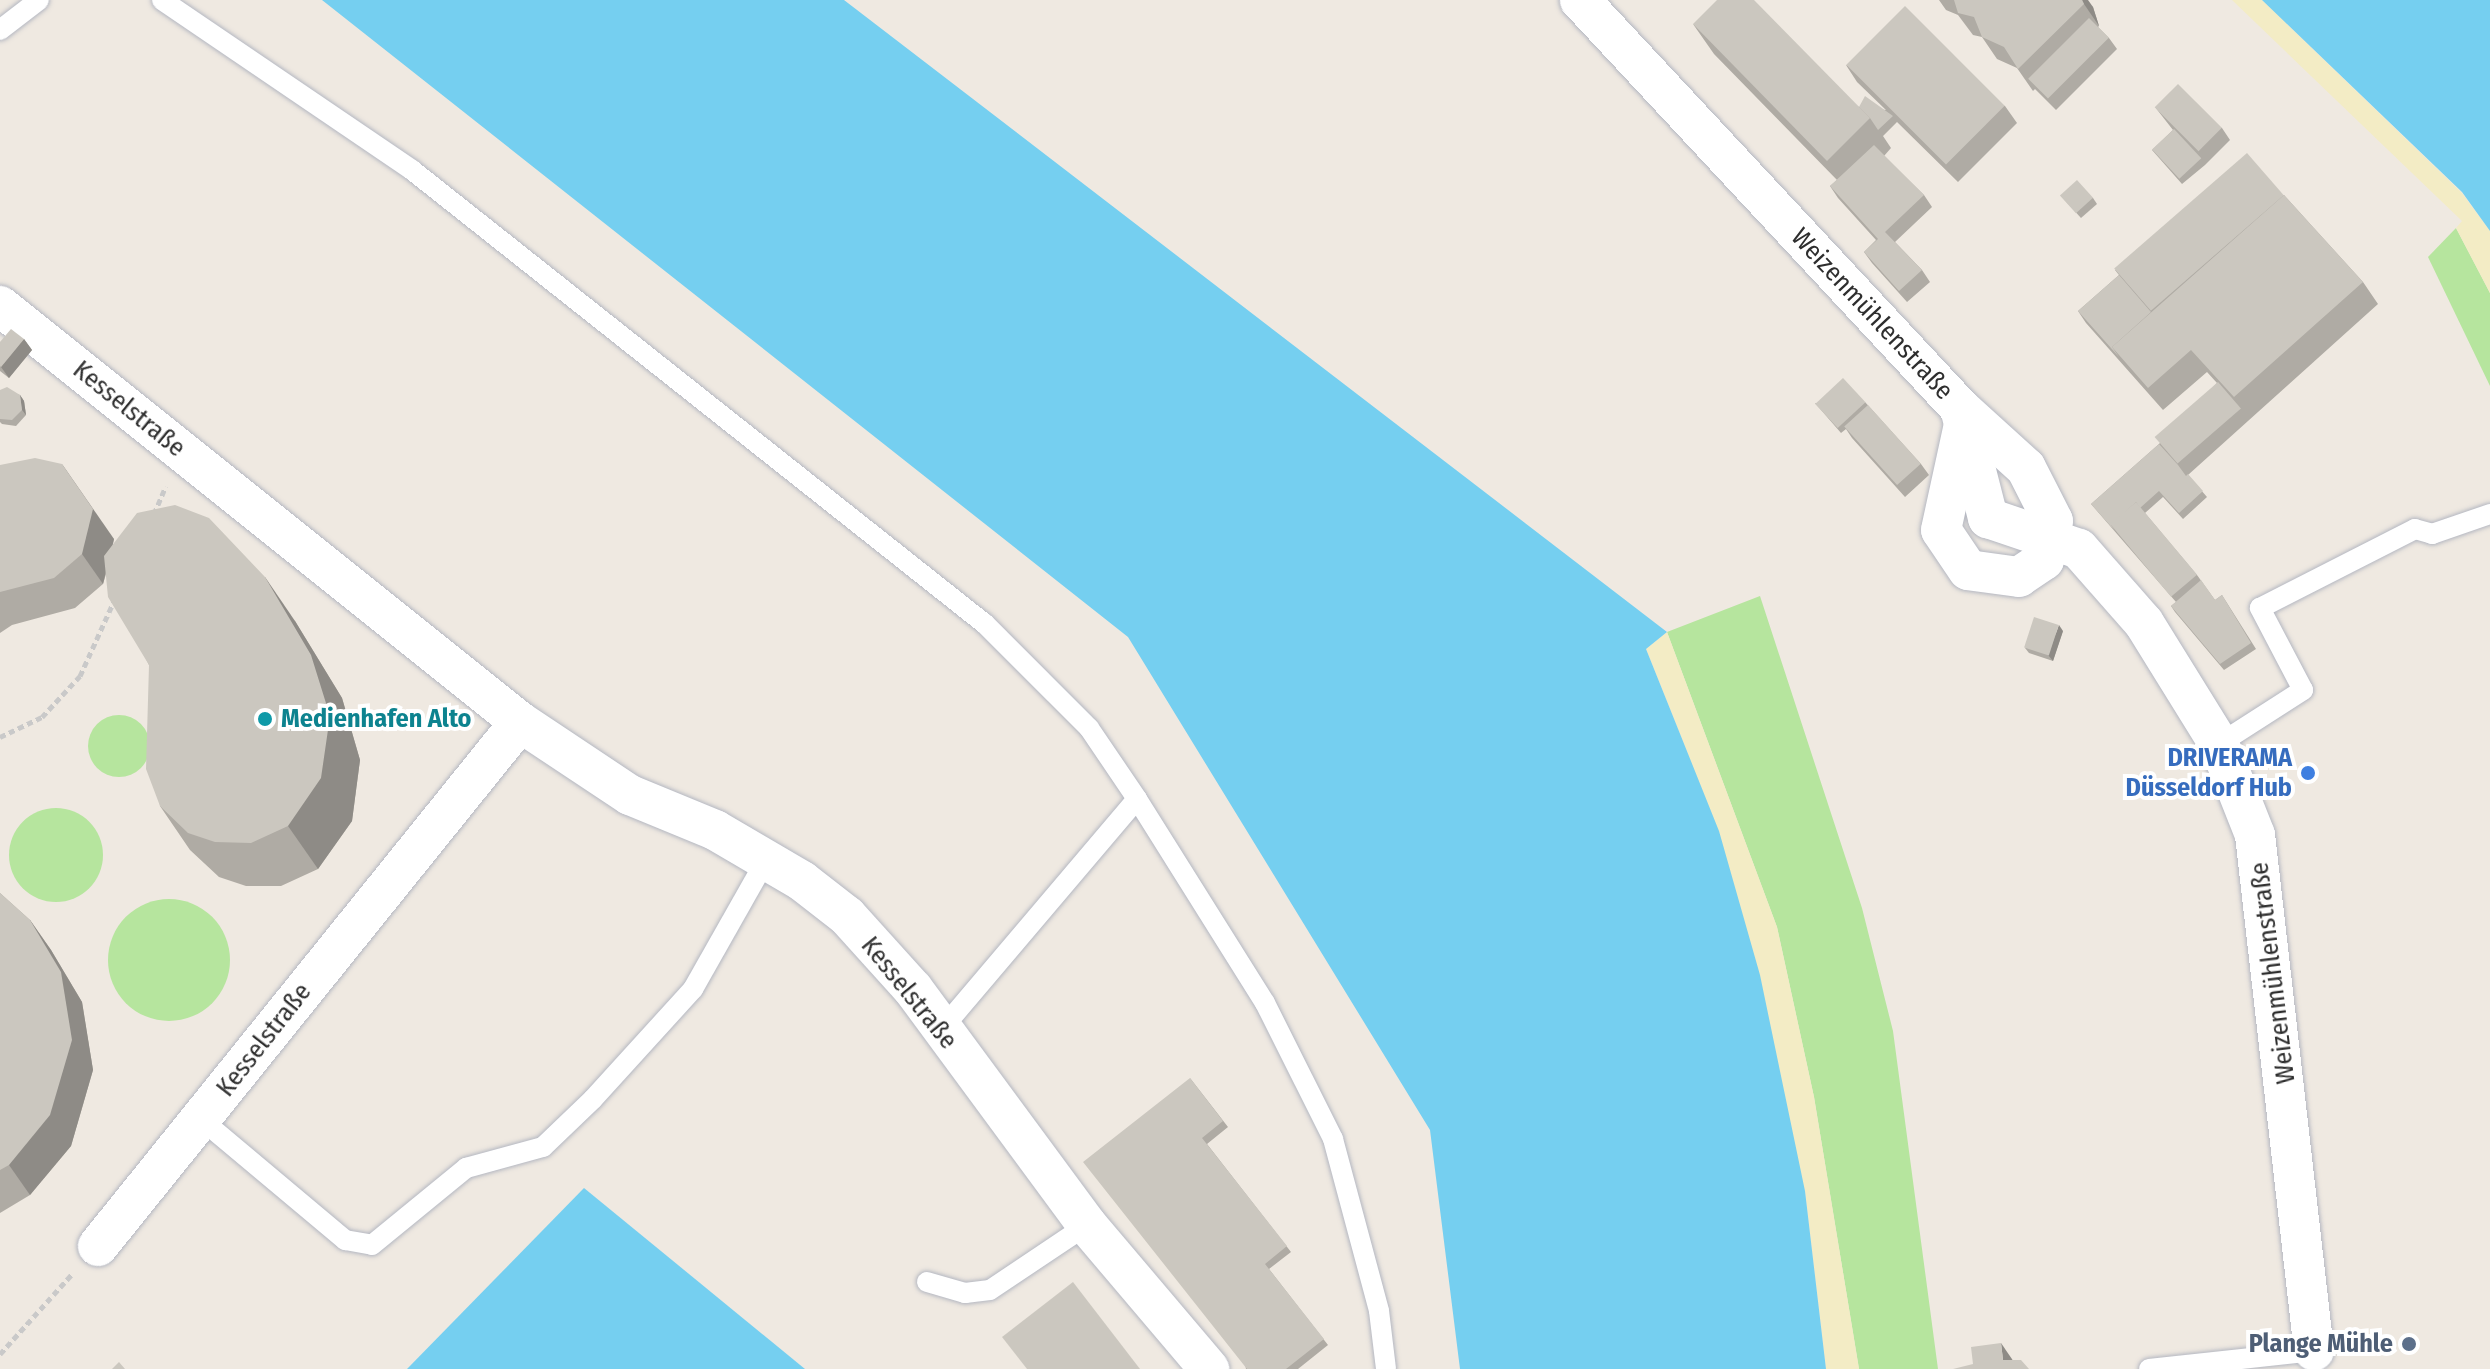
<!DOCTYPE html>
<html>
<head>
<meta charset="utf-8">
<style>
	body { margin:0 }
	#map { position:relative; width:2490px; height:1369px; overflow:hidden; background:#efe9e1; font-family:"Fira Sans Condensed",sans-serif }
	div>[style] { position:absolute }
	[style*='--x'] { left:calc(var(--x)*1px); top:calc(var(--y)*1px); width:calc(var(--w)*1px); rotate:calc(var(--a)*1deg) }
	.green>* { inset:0; background:#b6e59e }
	.round { border-radius:50% }
	.sand>* { inset:0; background:#f3ecc5 }
	.water>* { inset:0; background:#75cff0 }
	.path>* { height:5px; margin-top:-2.5px; transform-origin:0; background:repeating-linear-gradient(90deg,#c9c9c9 0 6px,transparent 0 10px) }
	.roads { filter:drop-shadow(0 0 2px #b4b7c1) drop-shadow(0 0 2px #b4b7c1) }
	.lane>* { height:20px; margin:-10px; padding:0 10px; transform-origin:10px; border-radius:10px; background:#fff }
	.street>* { height:40px; margin:-20px; padding:0 20px; transform-origin:20px; border-radius:20px; background:#fff }
	.wall>* { inset:0; background:#afaba4 }
	.shaded-wall>* { inset:0; background:#8e8b86 }
	.building>* { inset:0; background:#cbc7bf; transform-origin:0 0 }
	.dots>* { width:22px; height:22px; translate:-50% -50%; box-sizing:border-box; border:4px solid #fff; border-radius:50% }
	span { translate:-50% -50%; white-space:nowrap; text-align:center; line-height:1.15; -webkit-text-stroke:8px #fff; paint-order:stroke }
	.street-label { font-size:26px; color:#2e2e2e }
	.culture-label { font-size:26px; color:#0d838f; font-weight:700 }
	.left { translate:0 -50%; text-align:left }
	.shop-label { font-size:26px; color:#366cbe; font-weight:700 }
	.right { translate:-100% -50%; text-align:right }
	.service-label { font-size:26px; color:#4e5e75; font-weight:700 }
</style>
</head>
<body>
<div id="map">
	<div class="green">
		<div style="clip-path:polygon(2456px 228px,2490px 293px,2490px 386px,2428px 257px)"></div>
		<div style="clip-path:polygon(1760px 596px,1862px 908px,1893px 1031px,1938px 1369px,1859px 1369px,1814px 1097px,1777px 927px,1667px 632px)"></div>
		<div class="round" style="left:88px;top:715px;width:62px;height:62px"></div>
		<div class="round" style="left:9px;top:808px;width:94px;height:94px"></div>
		<div class="round" style="left:108px;top:899px;width:122px;height:122px"></div>
	</div>
	<div class="sand">
		<div style="clip-path:polygon(2232px 0,2262px 0,2462px 193px,2490px 231px,2490px 293px,2456px 228px,2462px 221px)"></div>
		<div style="clip-path:polygon(1667px 632px,1777px 927px,1814px 1097px,1859px 1369px,1826px 1369px,1805px 1191px,1688px 754px,1646px 649px)"></div>
	</div>
	<div class="water">
		<div style="clip-path:polygon(322px 0,844px 0,1667px 632px,1646px 649px,1719px 831px,1760px 975px,1805px 1191px,1826px 1369px,1460px 1369px,1430px 1130px,1128px 637px)"></div>
		<div style="clip-path:polygon(2262px 0,2490px 0,2490px 231px,2462px 192px)"></div>
		<div style="clip-path:polygon(584px 1188px,805px 1369px,407px 1369px)"></div>
	</div>
	<div class="path">
		<div style="--x:154;--y:514;--w:30;--a:-67"></div>
		<div style="--x:0;--y:737;--w:47;--a:-25.5"></div>
		<div style="--x:42;--y:717;--w:56;--a:-47.2"></div>
		<div style="--x:80;--y:676;--w:85;--a:-65.6"></div>
		<div style="--x:0;--y:1354;--w:109;--a:-48"></div>
	</div>
	<div class="roads">
		<div class="lane">
			<div style="--x:162;--y:0;--w:302;--a:34.2"></div>
			<div style="--x:412;--y:170;--w:731;--a:38.39"></div>
			<div style="--x:985;--y:624;--w:147;--a:45"></div>
			<div style="--x:1089;--y:728;--w:86;--a:55.9"></div>
			<div style="--x:0;--y:30;--w:49;--a:-37.6"></div>
			<div style="--x:2219;--y:744;--w:100;--a:-32.7"></div>
			<div style="--x:2303;--y:690;--w:93;--a:-117.7"></div>
			<div style="--x:2260;--y:608;--w:174;--a:-27"></div>
			<div style="--x:2415;--y:529;--w:18;--a:16"></div>
			<div style="--x:2432;--y:534;--w:61;--a:-19"></div>
			<div style="--x:941;--y:1030;--w:303;--a:-49.7"></div>
			<div style="--x:1137;--y:799;--w:241;--a:57.9"></div>
			<div style="--x:1265;--y:1003;--w:152;--a:63.4"></div>
			<div style="--x:1333;--y:1139;--w:178;--a:75"></div>
			<div style="--x:1379;--y:1311;--w:58;--a:83.1"></div>
			<div style="--x:202;--y:1120;--w:187;--a:40"></div>
			<div style="--x:345;--y:1240;--w:27;--a:10"></div>
			<div style="--x:372;--y:1245;--w:122;--a:-39.3"></div>
			<div style="--x:466;--y:1168;--w:80;--a:-15.3"></div>
			<div style="--x:543;--y:1147;--w:69;--a:-43.8"></div>
			<div style="--x:593;--y:1099;--w:149;--a:-47.7"></div>
			<div style="--x:693;--y:989;--w:148;--a:-60.5"></div>
			<div style="--x:927;--y:1282;--w:40;--a:16"></div>
			<div style="--x:965;--y:1293;--w:25;--a:-7"></div>
			<div style="--x:990;--y:1290;--w:117;--a:-33.8"></div>
			<div style="--x:2149;--y:1369;--w:166;--a:-6.2"></div>
			<div style="--x:2314;--y:1351;--w:6;--a:81"></div>
		</div>
		<div class="street">
			<div style="--x:1580;--y:0;--w:558;--a:47.04"></div>
			<div style="--x:1960;--y:408;--w:89;--a:42.3"></div>
			<div style="--x:2026;--y:468;--w:59;--a:63"></div>
			<div style="--x:2053;--y:521;--w:40;--a:103"></div>
			<div style="--x:2044;--y:560;--w:30;--a:146"></div>
			<div style="--x:2019;--y:577;--w:51;--a:-172.2"></div>
			<div style="--x:1968;--y:570;--w:48;--a:-124"></div>
			<div style="--x:1941;--y:530;--w:103;--a:-77.7"></div>
			<div style="--x:0;--y:306;--w:666;--a:38.66"></div>
			<div style="--x:520;--y:722;--w:132;--a:33.6"></div>
			<div style="--x:630;--y:795;--w:92;--a:22.4"></div>
			<div style="--x:715;--y:830;--w:101;--a:30.4"></div>
			<div style="--x:802;--y:881;--w:57;--a:37.9"></div>
			<div style="--x:847;--y:916;--w:98;--a:47.9"></div>
			<div style="--x:913;--y:989;--w:293;--a:53.6"></div>
			<div style="--x:1087;--y:1225;--w:189;--a:49.7"></div>
			<div style="--x:1960;--y:408;--w:114;--a:75.7"></div>
			<div style="--x:1988;--y:518;--w:96;--a:18.8"></div>
			<div style="--x:2079;--y:549;--w:98;--a:48.7"></div>
			<div style="--x:2144;--y:623;--w:142;--a:58.2"></div>
			<div style="--x:2219;--y:744;--w:98;--a:68.4"></div>
			<div style="--x:2255;--y:835;--w:519;--a:83.48"></div>
			<div style="--x:98;--y:1246;--w:673;--a:-51.15"></div>
		</div>
	</div>
	<div class="wall">
		<div style="clip-path:polygon(1939px 0,2082px 0,2093px 7px,2099px 26px,2098px 27px,2109px 38px,2117px 49px,2056px 110px,2035px 89px,2033px 91px,2017px 68px,1997px 59px,1982px 37px,1973px 35px,1958px 15px,1946px 10px)"></div>
		<div style="clip-path:polygon(1693px 24px,1859px 107px,1886px 110px,1857px 82px,1846px 65px,2005px 106px,2017px 123px,1958px 182px,1897px 122px,1883px 136px,1891px 148px,1884px 156px,1924px 195px,1932px 207px,1895px 242px,1922px 270px,1930px 282px,1907px 302px,1872px 263px,1864px 252px,1876px 240px,1838px 198px,1830px 186px,1837px 180px,1714px 54px)"></div>
		<div style="clip-path:polygon(2155px 107px,2222px 128px,2230px 140px,2205px 165px,2182px 184px,2152px 150px,2173px 130px)"></div>
		<div style="clip-path:polygon(2284px 195px,2363px 282px,2378px 304px,2188px 475px,2207px 497px,2183px 519px,2163px 497px,2145px 513px,2197px 575px,2215px 600px,2222px 595px,2256px 649px,2224px 670px,2175px 612px,2171px 606px,2176px 602px,2091px 504px,2159px 444px,2217px 383px,2207px 372px,2163px 410px,2086px 323px,2078px 311px,2119px 275px,2115px 270px)"></div>
		<div style="clip-path:polygon(2061px 196px,2093px 198px,2097px 204px,2081px 218px)"></div>
		<div style="clip-path:polygon(24px 339px,32px 350px,9px 378px,0 371px,0 342px)"></div>
		<div style="clip-path:polygon(0 390px,20px 395px,24px 401px,26px 415px,16px 426px,2px 424px,0 422px)"></div>
		<div style="clip-path:polygon(1865px 402px,1921px 464px,1929px 475px,1905px 497px,1852px 438px,1846px 429px,1841px 433px,1815px 403px)"></div>
		<div style="clip-path:polygon(0 465px,114px 539px,113px 544px,295px 621px,342px 698px,360px 760px,352px 821px,318px 869px,281px 886px,246px 886px,219px 877px,190px 850px,160px 806px,149px 665px,106px 574px,103px 584px,75px 608px,12px 625px,0 633px)"></div>
		<div style="clip-path:polygon(2063px 631px,2053px 661px,2029px 653px,2025px 648px)"></div>
		<div style="clip-path:polygon(0 893px,30px 920px,51px 950px,82px 1002px,93px 1070px,71px 1146px,30px 1195px,0 1213px)"></div>
		<div style="clip-path:polygon(1190px 1078px,1228px 1127px,1207px 1144px,1291px 1252px,1269px 1269px,1328px 1345px,1298px 1369px,1246px 1369px)"></div>
	</div>
	<div class="shaded-wall">
		<div style="clip-path:polygon(2082px 0,2088px 0,2093px 7px,2099px 26px,2084px 4px)"></div>
		<div style="clip-path:polygon(24px 339px,32px 350px,9px 378px,1px 367px)"></div>
		<div style="clip-path:polygon(20px 395px,24px 401px,26px 415px,22px 410px)"></div>
		<div style="clip-path:polygon(62px 464px,114px 539px,103px 584px,82px 554px)"></div>
		<div style="clip-path:polygon(265px 577px,295px 621px,342px 698px,360px 760px,352px 821px,318px 869px,288px 826px)"></div>
		<div style="clip-path:polygon(2059px 625px,2063px 631px,2053px 661px,2048px 655px)"></div>
		<div style="clip-path:polygon(30px 920px,51px 950px,82px 1002px,93px 1070px,71px 1146px,30px 1195px,9px 1165px)"></div>
		<div style="clip-path:polygon(2001px 1343px,2016px 1365px,2003px 1360px)"></div>
	</div>
	<div class="building">
		<div style="clip-path:polygon(1717px 0,1754px 0,1870px 118px,1827px 161px,1693px 24px)"></div>
		<div style="clip-path:polygon(1954px 0,2082px 0,2084px 4px,2018px 69px,2004px 47px,1982px 37px,1974px 17px,1958px 13px)"></div>
		<div style="left:1905px;top:6px;width:141px;height:83px;rotate:45deg"></div>
		<div style="left:2089px;top:18px;width:28px;height:86px;rotate:45deg"></div>
		<div style="left:2178px;top:84px;width:62px;height:33px;rotate:45deg"></div>
		<div style="clip-path:polygon(1865px 96px,1893px 116px,1878px 130px,1870px 118px,1859px 107px)"></div>
		<div style="left:2174px;top:129px;width:40px;height:30px;rotate:47deg"></div>
		<div style="clip-path:polygon(1874px 145px,1924px 195px,1885px 232px,1922px 270px,1899px 291px,1864px 252px,1878px 239px,1830px 186px)"></div>
		<div style="left:2247px;top:153px;width:56px;height:176px;rotate:49deg"></div>
		<div style="left:2077px;top:180px;width:24px;height:23px;rotate:48deg"></div>
		<div style="clip-path:polygon(2284px 195px,2363px 282px,2234px 397px,2191px 350px,2148px 388px,2112px 347px)"></div>
		<div style="clip-path:polygon(2119px 275px,2151px 312px,2112px 347px,2119px 357px,2078px 311px)"></div>
		<div style="clip-path:polygon(11px 329px,24px 339px,1px 367px,0 366px,0 342px)"></div>
		<div style="left:1843px;top:378px;width:33px;height:38px;rotate:47deg"></div>
		<div style="left:2218px;top:382px;width:35px;height:84px;rotate:49deg"></div>
		<div style="clip-path:polygon(7px 387px,20px 395px,22px 410px,12px 420px,0 419px,0 390px)"></div>
		<div style="left:1868px;top:405px;width:79px;height:32px;rotate:48deg"></div>
		<div style="clip-path:polygon(2159px 444px,2178px 465px,2186px 476px,2188px 474px,2203px 491px,2179px 513px,2159px 491px,2140px 508px,2136px 502px,2111px 525px,2115px 531px,2091px 504px)"></div>
		<div style="clip-path:polygon(35px 458px,62px 464px,93px 509px,82px 554px,54px 578px,0 592px,0 465px)"></div>
		<div style="left:2136px;top:502px;width:95px;height:34px;rotate:50deg"></div>
		<div style="clip-path:polygon(175px 505px,209px 518px,265px 577px,311px 655px,330px 716px,321px 778px,288px 826px,251px 843px,215px 842px,188px 833px,160px 806px,146px 769px,149px 665px,108px 597px,104px 556px,137px 513px)"></div>
		<div style="clip-path:polygon(2201px 580px,2215px 600px,2222px 595px,2251px 643px,2220px 664px,2171px 606px)"></div>
		<div style="left:2034px;top:617px;width:26px;height:32px;rotate:18deg"></div>
		<div style="clip-path:polygon(0 893px,30px 920px,61px 972px,72px 1040px,50px 1115px,9px 1165px,0 1170px)"></div>
		<div style="clip-path:polygon(1190px 1078px,1223px 1121px,1202px 1138px,1287px 1246px,1265px 1264px,1324px 1339px,1286px 1369px,1247px 1369px,1083px 1162px)"></div>
		<div style="clip-path:polygon(1073px 1282px,1140px 1369px,1027px 1369px,1002px 1337px)"></div>
		<div style="clip-path:polygon(2001px 1343px,2003px 1360px,2021px 1360px,2029px 1369px,1953px 1369px,1973px 1364px,1971px 1347px)"></div>
		<div style="clip-path:polygon(119px 1362px,125px 1369px,112px 1369px)"></div>
	</div>
	<div class="dots">
		<div style="left:265px;top:719px;background:#0f9aa8"></div>
		<div style="left:2308px;top:773px;background:#3f7fe0"></div>
		<div style="left:2409px;top:1344px;background:#5c6f8a"></div>
	</div>
	<div class="street-label">
		<span style="left:1872px;top:314px;rotate:47deg">Weizenmühlenstraße</span>
		<span style="left:129px;top:409px;rotate:39deg">Kesselstraße</span>
		<span style="left:2273px;top:973px;rotate:-97deg">Weizenmühlenstraße</span>
		<span style="left:909px;top:993px;rotate:51deg">Kesselstraße</span>
		<span style="left:264px;top:1040px;rotate:-52deg">Kesselstraße</span>
	</div>
	<div class="culture-label">
		<span class="left" style="left:281px;top:719px">Medienhafen Alto</span>
	</div>
	<div class="shop-label">
		<span class="right" style="left:2292px;top:773px">DRIVERAMA<br>Düsseldorf Hub</span>
	</div>
	<div class="service-label">
		<span class="right" style="left:2393px;top:1344px">Plange Mühle</span>
	</div>
</div>
</body>
</html>
